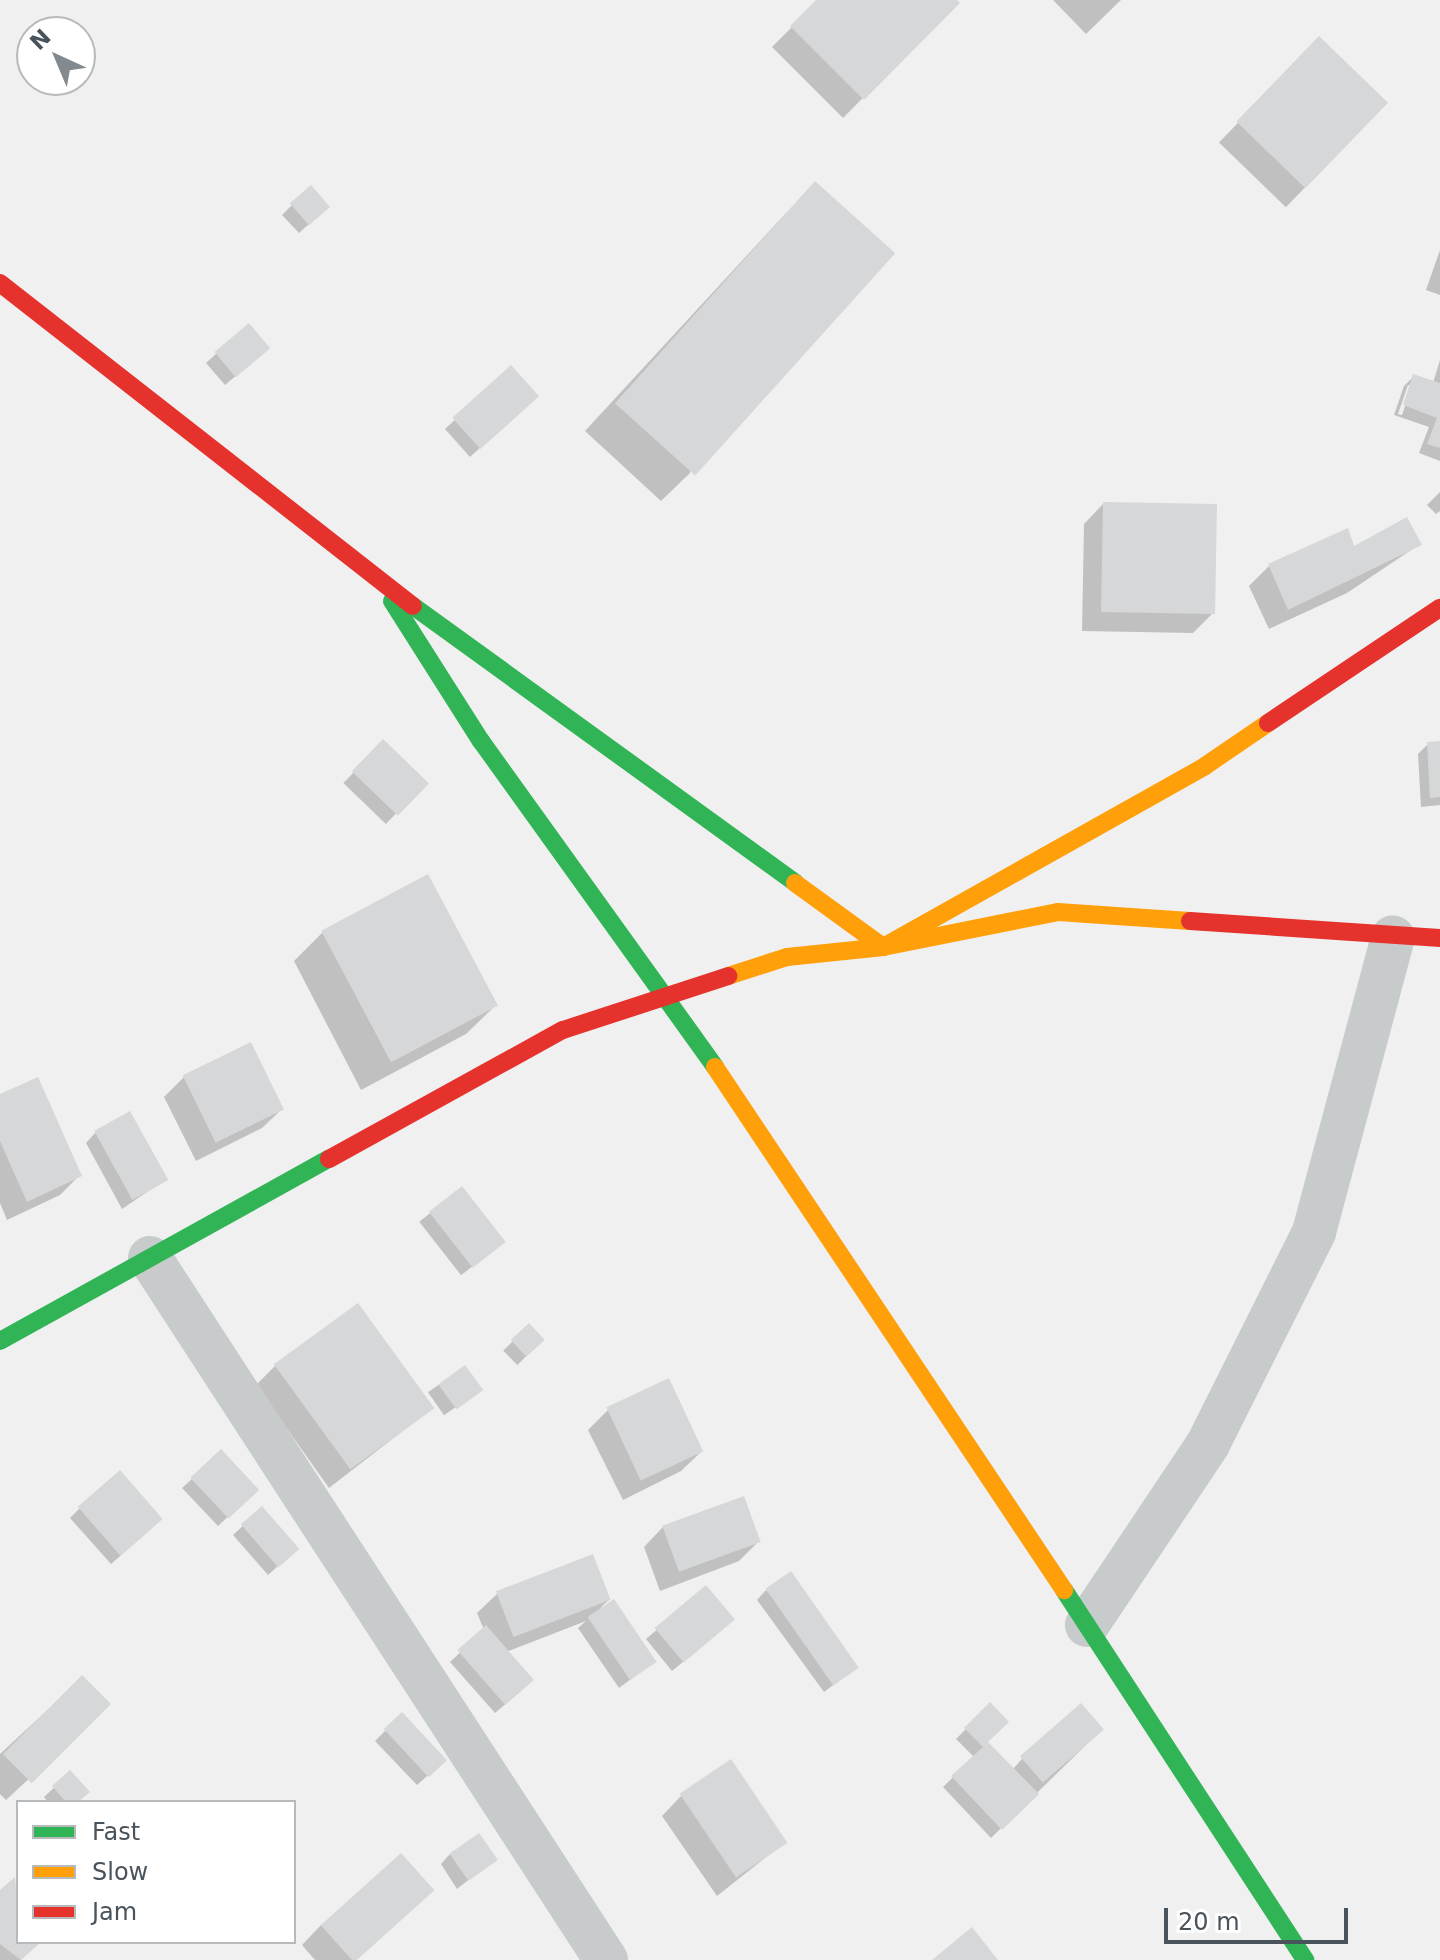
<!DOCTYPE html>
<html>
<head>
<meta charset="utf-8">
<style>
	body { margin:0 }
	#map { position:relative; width:1440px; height:1960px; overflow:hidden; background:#f0f0f0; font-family:"DejaVu Sans",sans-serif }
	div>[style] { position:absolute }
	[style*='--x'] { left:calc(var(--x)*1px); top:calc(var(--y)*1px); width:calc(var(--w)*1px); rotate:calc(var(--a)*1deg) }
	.shadow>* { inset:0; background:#0003; transform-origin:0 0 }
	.building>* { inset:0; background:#d6d7d8; transform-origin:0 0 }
	.street>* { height:44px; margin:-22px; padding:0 22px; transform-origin:22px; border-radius:22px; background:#c8cbcc }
	.fast>* { height:18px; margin:-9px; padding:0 9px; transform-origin:9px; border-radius:9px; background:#30b455 }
	.slow>* { height:18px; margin:-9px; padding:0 9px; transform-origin:9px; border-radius:9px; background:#ff9f0a }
	.jam>* { height:18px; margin:-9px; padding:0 9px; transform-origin:9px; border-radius:9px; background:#e5322d }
	span { translate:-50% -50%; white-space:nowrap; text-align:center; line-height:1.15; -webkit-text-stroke:7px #fff; paint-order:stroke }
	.legend { position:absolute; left:16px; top:1800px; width:280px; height:144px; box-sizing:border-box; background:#fff; border:2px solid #b6babd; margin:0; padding:10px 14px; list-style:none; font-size:24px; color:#49535b }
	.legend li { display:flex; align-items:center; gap:16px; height:40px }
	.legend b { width:40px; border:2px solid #b6babd }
	.north { position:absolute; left:16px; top:16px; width:80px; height:80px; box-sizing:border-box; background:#fff; border:2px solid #b6babd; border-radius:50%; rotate:316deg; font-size:22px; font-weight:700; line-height:32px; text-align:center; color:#49535b }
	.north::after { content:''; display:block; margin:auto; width:28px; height:36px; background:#838a8f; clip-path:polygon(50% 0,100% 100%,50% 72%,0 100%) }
	.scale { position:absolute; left:1164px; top:1908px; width:184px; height:36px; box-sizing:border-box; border:4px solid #49535b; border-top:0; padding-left:10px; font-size:24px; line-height:28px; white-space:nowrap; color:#49535b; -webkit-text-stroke:6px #fff; paint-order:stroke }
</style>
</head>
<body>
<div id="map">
	<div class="shadow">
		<div style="clip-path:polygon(819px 0,954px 0,957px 3px,843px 118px,772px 47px)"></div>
		<div style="clip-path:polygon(1053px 0,1121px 0,1086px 34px)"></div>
		<div style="left:1319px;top:39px;width:93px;height:144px;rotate:44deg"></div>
		<div style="clip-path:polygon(292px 205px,318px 216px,299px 233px,282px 215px)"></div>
		<div style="clip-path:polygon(787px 212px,690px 473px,661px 501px,585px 431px)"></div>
		<div style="clip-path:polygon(1440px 250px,1440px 295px,1426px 290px)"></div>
		<div style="clip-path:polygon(216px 354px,258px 357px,225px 385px,206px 363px)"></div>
		<div style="clip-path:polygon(evenodd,1440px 360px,1440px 461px,1419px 453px,1429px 427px,1394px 415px,1404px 386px,1414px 376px,1433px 383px,1440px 360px,1408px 385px,1412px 385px,1402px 415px,1398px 414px,1408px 385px)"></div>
		<div style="clip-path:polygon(511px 368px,527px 405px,470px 457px,445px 429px)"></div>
		<div style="clip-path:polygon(1440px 492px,1440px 511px,1436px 514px,1427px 505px)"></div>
		<div style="clip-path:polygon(1103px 504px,1213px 613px,1193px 633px,1082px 631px,1084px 524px)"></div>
		<div style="clip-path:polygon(1420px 544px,1347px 593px,1269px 629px,1249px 586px,1269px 566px,1355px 548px)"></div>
		<div style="left:383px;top:742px;width:59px;height:57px;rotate:44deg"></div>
		<div style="clip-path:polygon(1440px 743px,1440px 805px,1421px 807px,1418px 754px,1428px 744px)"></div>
		<div style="clip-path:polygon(322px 933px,495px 1006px,466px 1034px,361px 1090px,294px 961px)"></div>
		<div style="clip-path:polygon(184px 1077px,282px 1109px,262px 1128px,196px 1161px,164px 1097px)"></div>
		<div style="clip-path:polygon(0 1097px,80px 1175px,60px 1195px,7px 1220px,0 1203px)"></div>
		<div style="clip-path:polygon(95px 1133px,166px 1179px,122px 1209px,86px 1143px)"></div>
		<div style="left:461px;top:1189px;width:68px;height:53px;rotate:52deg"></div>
		<div style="left:528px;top:1326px;width:20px;height:35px;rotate:45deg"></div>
		<div style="clip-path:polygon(275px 1366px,431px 1409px,329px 1488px,256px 1385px)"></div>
		<div style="left:464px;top:1367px;width:28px;height:44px;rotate:55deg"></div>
		<div style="clip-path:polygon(668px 1381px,701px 1452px,681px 1471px,623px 1500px,588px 1430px,608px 1410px)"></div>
		<div style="clip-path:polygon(192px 1479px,247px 1499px,218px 1526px,182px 1488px)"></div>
		<div style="clip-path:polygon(80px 1508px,151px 1529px,111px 1564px,70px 1518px)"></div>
		<div style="clip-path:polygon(262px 1508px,287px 1558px,268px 1575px,233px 1535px)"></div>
		<div style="clip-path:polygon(663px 1527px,759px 1541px,739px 1561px,660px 1591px,644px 1547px)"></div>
		<div style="clip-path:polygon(592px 1557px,609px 1600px,601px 1607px,654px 1662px,619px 1688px,578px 1628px,586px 1621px,506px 1652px,522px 1690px,495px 1713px,450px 1662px,484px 1630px,477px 1613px,497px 1594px)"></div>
		<div style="clip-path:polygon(706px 1588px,723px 1629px,672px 1671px,646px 1639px)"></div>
		<div style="clip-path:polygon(766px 1590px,857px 1667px,824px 1692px,757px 1600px)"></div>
		<div style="clip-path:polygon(82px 1678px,88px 1724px,6px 1800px,0 1794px,0 1754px)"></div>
		<div style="clip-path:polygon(990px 1705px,985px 1742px,1012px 1770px,1022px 1759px,1092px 1739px,991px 1838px,943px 1787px,974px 1757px,956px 1739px)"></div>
		<div style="clip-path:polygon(402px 1714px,435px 1769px,417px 1785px,375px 1741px)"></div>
		<div style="clip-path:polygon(70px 1773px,77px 1802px,48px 1802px,44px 1797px)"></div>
		<div style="clip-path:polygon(681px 1796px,785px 1842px,717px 1896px,662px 1816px)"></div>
		<div style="clip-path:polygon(450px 1854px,495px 1859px,457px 1889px,441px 1864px)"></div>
		<div style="clip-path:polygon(15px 1879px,18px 1942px,40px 1942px,20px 1960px,0 1960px,0 1893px)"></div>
		<div style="clip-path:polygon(432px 1890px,354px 1960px,315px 1960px,302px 1945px,321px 1925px)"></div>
	</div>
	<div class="building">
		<div style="clip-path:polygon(816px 0,957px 0,960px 3px,864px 100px,790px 26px)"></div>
		<div style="left:1319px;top:36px;width:96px;height:119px;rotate:44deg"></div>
		<div style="left:815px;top:181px;width:108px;height:299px;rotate:42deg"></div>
		<div style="left:311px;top:185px;width:29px;height:28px;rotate:49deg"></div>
		<div style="left:249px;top:323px;width:33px;height:45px;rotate:50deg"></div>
		<div style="left:511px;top:365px;width:42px;height:79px;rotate:48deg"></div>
		<div style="clip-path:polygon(1413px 374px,1440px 383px,1440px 448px,1427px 444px,1437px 418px,1403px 405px)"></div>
		<div style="left:1103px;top:502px;width:114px;height:110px;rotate:1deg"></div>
		<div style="clip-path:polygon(1407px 517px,1422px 545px,1288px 610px,1268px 564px,1348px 528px,1354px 546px)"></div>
		<div style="left:383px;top:739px;width:64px;height:45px;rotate:44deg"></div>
		<div style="clip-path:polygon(1440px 741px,1440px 797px,1430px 798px,1427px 742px)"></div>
		<div style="left:428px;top:874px;width:149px;height:121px;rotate:62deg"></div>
		<div style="left:251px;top:1042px;width:75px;height:76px;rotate:64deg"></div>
		<div style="clip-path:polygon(38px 1077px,82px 1176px,27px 1202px,0 1141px,0 1094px)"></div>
		<div style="left:130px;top:1111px;width:79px;height:41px;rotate:61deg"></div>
		<div style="left:462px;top:1186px;width:71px;height:42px;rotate:52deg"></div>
		<div style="left:358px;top:1303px;width:130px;height:104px;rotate:54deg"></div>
		<div style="left:529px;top:1323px;width:23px;height:25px;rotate:47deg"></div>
		<div style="left:465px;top:1365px;width:31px;height:33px;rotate:54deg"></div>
		<div style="left:669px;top:1378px;width:81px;height:69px;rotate:65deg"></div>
		<div style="left:221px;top:1449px;width:56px;height:42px;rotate:47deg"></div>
		<div style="left:120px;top:1470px;width:65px;height:56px;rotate:49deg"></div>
		<div style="left:744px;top:1496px;width:49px;height:87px;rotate:70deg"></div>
		<div style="left:262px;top:1506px;width:57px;height:28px;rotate:49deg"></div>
		<div style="left:593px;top:1554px;width:49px;height:104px;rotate:69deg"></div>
		<div style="left:791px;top:1571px;width:118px;height:31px;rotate:55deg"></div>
		<div style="left:706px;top:1585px;width:45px;height:67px;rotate:50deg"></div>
		<div style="left:614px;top:1599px;width:76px;height:32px;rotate:56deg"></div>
		<div style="left:486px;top:1625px;width:73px;height:38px;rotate:49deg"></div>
		<div style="left:82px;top:1675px;width:41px;height:112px;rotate:45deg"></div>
		<div style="clip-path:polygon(990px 1702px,1009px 1722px,988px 1742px,1039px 1794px,1002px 1830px,951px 1776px,983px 1747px,964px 1728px)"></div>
		<div style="left:1081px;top:1703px;width:35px;height:81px;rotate:49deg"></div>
		<div style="left:402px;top:1712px;width:66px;height:25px;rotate:47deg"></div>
		<div style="left:731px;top:1759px;width:101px;height:62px;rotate:56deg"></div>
		<div style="clip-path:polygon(70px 1770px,90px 1792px,78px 1802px,66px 1802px,52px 1786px)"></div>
		<div style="left:479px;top:1833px;width:33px;height:36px;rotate:55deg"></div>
		<div style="left:401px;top:1853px;width:50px;height:108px;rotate:48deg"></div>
		<div style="clip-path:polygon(15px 1877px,18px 1942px,41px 1942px,21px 1960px,0 1944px,0 1890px)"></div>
		<div style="clip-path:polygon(972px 1927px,998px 1960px,932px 1960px)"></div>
	</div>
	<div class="street">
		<div style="--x:150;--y:1258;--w:837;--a:56.99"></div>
		<div style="--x:1087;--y:1625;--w:218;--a:-56.2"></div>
		<div style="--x:1208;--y:1444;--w:237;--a:-63.4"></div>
		<div style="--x:1314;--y:1232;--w:305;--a:-75"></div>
	</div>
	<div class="fast">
		<div style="--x:392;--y:601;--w:166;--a:57.6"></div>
		<div style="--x:481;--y:741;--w:401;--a:54.3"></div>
		<div style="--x:413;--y:606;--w:472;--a:35.9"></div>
		<div style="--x:0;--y:1341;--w:376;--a:-29"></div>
		<div style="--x:1064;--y:1590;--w:442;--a:56.9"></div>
	</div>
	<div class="slow">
		<div style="--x:795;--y:883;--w:109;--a:36"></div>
		<div style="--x:883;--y:947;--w:369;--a:-29.3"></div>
		<div style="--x:1205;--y:766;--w:76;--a:-34.3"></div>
		<div style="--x:728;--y:976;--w:62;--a:-17.9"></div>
		<div style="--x:787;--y:957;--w:97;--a:-5.9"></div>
		<div style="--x:883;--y:947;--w:178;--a:-11.3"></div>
		<div style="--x:1058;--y:912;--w:132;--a:3.9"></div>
		<div style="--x:715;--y:1067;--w:629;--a:56.28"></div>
	</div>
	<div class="jam">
		<div style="--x:0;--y:283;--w:524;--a:38.03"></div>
		<div style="--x:1268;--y:723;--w:207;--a:-33.8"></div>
		<div style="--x:1190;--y:921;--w:251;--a:3.9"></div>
		<div style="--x:329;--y:1159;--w:267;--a:-28.9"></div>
		<div style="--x:563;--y:1030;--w:174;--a:-18.1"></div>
	</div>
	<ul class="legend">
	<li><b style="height:10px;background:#30b455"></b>Fast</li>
	<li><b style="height:10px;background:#ff9f0a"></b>Slow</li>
	<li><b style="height:10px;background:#e5322d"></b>Jam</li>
	</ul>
	<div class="north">N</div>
	<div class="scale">20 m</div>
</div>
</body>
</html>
